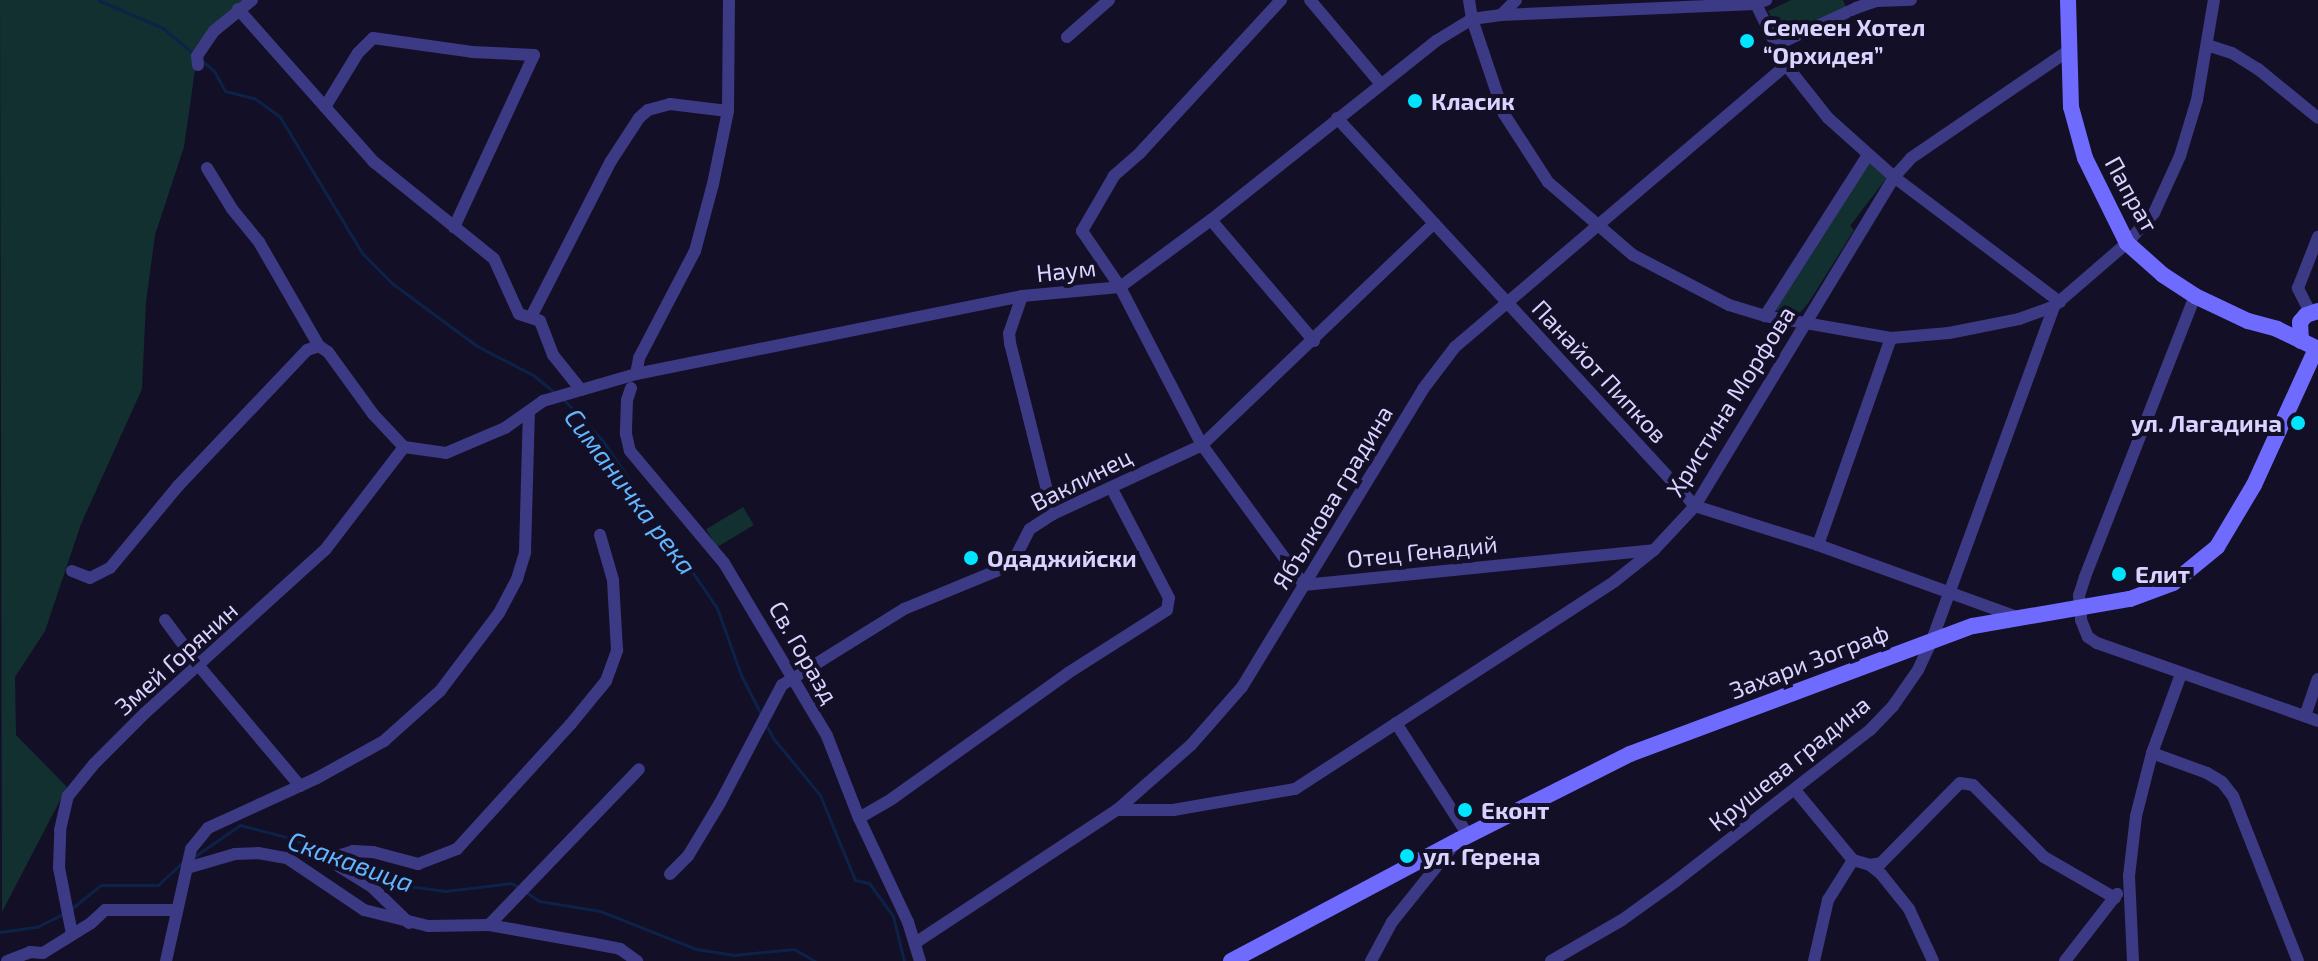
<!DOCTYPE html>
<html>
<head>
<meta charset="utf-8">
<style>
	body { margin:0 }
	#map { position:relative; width:2318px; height:961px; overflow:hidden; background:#130f26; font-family:"Exo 2",sans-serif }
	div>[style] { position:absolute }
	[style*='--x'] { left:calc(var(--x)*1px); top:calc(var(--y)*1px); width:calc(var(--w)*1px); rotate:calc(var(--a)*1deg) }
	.green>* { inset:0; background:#12302f; transform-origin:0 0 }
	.stream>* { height:3px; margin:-1.5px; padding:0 1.5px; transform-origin:1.5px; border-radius:1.5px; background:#0c2248 }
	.street>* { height:12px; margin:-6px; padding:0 6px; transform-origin:6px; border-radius:6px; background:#3d3a85 }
	.secondary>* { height:16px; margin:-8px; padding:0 8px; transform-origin:8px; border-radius:8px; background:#6f6bff }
	.dots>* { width:22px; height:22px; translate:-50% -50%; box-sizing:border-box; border:4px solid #130f26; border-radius:50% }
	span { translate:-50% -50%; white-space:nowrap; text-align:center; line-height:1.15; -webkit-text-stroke:8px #130f26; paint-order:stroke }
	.poi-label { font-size:24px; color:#d9d4ff; font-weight:700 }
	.left { translate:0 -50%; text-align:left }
	.right { translate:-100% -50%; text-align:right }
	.street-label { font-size:24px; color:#d9d4ff }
	.water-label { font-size:26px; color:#62b6ff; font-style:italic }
</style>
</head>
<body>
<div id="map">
	<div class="green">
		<div style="clip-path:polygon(0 0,252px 0,197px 56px,184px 147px,155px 235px,146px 302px,142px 389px,81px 524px,45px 631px,15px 677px,16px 735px,67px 787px,2px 912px)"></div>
		<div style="clip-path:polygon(1791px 0,1843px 0,1847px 9px,1782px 40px,1768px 11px)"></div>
		<div style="clip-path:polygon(1868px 160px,1888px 176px,1850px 226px,1854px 230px,1809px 302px,1799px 314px,1772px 310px)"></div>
		<div style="left:743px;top:507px;width:21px;height:43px;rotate:59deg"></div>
	</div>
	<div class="stream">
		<div style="--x:98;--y:0;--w:71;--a:23.3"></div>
		<div style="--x:163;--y:28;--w:42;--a:40.2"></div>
		<div style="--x:201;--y:60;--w:17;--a:40"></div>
		<div style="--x:214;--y:71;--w:23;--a:61"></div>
		<div style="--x:225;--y:91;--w:30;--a:14"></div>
		<div style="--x:254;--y:98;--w:32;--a:36"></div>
		<div style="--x:280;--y:117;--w:159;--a:58.9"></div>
		<div style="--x:362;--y:253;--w:44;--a:45"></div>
		<div style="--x:393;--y:284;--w:104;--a:36.4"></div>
		<div style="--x:477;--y:346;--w:63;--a:27.4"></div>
		<div style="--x:533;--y:375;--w:28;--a:39"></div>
		<div style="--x:564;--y:400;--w:57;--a:46.4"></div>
		<div style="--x:603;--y:441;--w:202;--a:55.7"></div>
		<div style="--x:717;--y:608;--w:71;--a:70.3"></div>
		<div style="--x:741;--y:675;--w:46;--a:62.9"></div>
		<div style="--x:765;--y:723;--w:17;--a:62"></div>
		<div style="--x:773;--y:738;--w:74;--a:50.5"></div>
		<div style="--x:820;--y:795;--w:92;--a:67.6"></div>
		<div style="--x:855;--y:880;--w:14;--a:12"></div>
		<div style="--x:869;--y:883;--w:41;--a:54"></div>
		<div style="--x:893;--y:916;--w:46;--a:76.3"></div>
		<div style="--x:192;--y:858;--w:58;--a:-34.5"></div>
		<div style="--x:240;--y:825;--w:52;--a:14.6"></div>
		<div style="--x:290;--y:838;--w:50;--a:25"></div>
		<div style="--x:346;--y:864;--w:58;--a:21.3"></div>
		<div style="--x:400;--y:885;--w:46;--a:7.4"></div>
		<div style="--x:446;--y:891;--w:65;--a:-7"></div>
		<div style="--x:511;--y:883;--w:10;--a:29"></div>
		<div style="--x:526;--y:892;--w:16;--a:35"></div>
		<div style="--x:539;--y:901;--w:62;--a:9.3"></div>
		<div style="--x:600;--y:911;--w:103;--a:21.6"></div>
		<div style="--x:696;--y:949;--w:37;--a:9"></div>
		<div style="--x:733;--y:955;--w:61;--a:-5.6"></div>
		<div style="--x:794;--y:949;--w:24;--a:30"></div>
		<div style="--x:71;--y:909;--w:38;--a:-39"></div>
		<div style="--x:101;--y:885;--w:57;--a:0"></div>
		<div style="--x:158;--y:885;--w:33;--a:-43"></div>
		<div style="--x:0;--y:932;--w:37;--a:-8"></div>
		<div style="--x:37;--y:927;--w:31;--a:-27"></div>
	</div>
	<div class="street">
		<div style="--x:1281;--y:0;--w:208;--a:132.7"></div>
		<div style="--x:1140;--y:153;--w:35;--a:139"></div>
		<div style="--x:1114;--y:176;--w:64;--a:120.2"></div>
		<div style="--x:1082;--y:231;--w:68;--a:55.8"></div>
		<div style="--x:1120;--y:287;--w:178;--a:62.6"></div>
		<div style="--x:1202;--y:445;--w:173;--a:53.9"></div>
		<div style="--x:1304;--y:585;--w:351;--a:-5.7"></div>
		<div style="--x:1310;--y:0;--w:110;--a:49.8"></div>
		<div style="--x:1469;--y:0;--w:19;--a:81"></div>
		<div style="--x:1472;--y:19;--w:100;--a:71.4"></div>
		<div style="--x:1504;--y:114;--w:81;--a:57.1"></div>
		<div style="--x:1548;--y:182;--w:112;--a:40.7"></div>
		<div style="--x:1633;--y:255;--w:108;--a:27.5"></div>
		<div style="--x:1729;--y:305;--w:38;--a:17"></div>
		<div style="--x:1765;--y:316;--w:128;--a:9.9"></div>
		<div style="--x:1891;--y:338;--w:58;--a:-4.9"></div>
		<div style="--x:1949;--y:333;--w:71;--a:-11.3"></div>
		<div style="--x:2019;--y:319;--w:37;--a:-20"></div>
		<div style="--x:2054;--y:306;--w:96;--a:-40.8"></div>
		<div style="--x:2127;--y:243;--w:40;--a:-48"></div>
		<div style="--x:2154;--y:213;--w:63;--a:-65.5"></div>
		<div style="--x:2180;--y:156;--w:59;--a:-73.1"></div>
		<div style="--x:2197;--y:100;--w:101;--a:-80.4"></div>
		<div style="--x:1754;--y:0;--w:72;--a:63.8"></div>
		<div style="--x:1786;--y:65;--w:68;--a:51.6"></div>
		<div style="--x:1828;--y:118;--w:89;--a:41.8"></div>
		<div style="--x:1894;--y:177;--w:208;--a:37"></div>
		<div style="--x:238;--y:9;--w:205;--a:48.4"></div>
		<div style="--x:374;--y:162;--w:154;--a:38.9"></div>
		<div style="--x:494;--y:259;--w:60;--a:65.6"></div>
		<div style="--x:519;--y:314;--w:22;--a:18"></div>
		<div style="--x:540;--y:321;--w:36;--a:69"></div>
		<div style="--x:553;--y:355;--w:45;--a:51.3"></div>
		<div style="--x:1501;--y:15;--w:254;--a:-2.5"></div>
		<div style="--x:1755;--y:4;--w:12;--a:-20"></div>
		<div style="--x:1067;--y:37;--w:56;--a:-41.4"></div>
		<div style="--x:1776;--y:45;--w:88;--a:-24.8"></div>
		<div style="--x:1856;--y:8;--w:21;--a:-19"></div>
		<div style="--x:1876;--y:1;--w:35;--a:-2"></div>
		<div style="--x:2207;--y:45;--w:26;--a:18"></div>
		<div style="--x:2232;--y:53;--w:31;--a:32"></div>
		<div style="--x:2258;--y:69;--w:77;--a:39.2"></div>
		<div style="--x:198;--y:65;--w:9;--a:-96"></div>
		<div style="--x:197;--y:56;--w:30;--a:-56"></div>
		<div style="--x:214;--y:31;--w:49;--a:-39.2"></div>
		<div style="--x:325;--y:107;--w:63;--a:-58.6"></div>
		<div style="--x:358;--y:53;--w:21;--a:-45"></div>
		<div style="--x:373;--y:38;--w:100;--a:8"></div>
		<div style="--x:472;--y:52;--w:62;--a:2.8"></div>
		<div style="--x:534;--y:55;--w:190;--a:114.9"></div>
		<div style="--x:1337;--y:118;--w:528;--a:47.3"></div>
		<div style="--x:1695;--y:506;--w:129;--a:17.6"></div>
		<div style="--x:1818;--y:545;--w:212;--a:19.9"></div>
		<div style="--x:207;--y:168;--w:48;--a:58.6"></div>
		<div style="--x:232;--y:209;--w:43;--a:50.7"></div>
		<div style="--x:259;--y:242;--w:120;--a:60"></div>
		<div style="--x:319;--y:346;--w:11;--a:34"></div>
		<div style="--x:328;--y:352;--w:77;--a:54"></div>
		<div style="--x:373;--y:414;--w:45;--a:46.8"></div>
		<div style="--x:404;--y:447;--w:42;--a:8.1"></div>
		<div style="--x:446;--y:453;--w:64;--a:-23"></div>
		<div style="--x:505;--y:428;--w:47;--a:-35.4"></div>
		<div style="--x:543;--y:401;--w:97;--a:-16.2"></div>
		<div style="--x:636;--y:374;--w:394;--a:-11.4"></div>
		<div style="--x:1022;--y:296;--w:98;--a:-5.2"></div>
		<div style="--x:1120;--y:287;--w:113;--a:-36.4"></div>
		<div style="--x:1211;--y:220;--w:288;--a:-38.5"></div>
		<div style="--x:1436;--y:41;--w:42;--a:-31.4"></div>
		<div style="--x:1472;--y:19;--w:29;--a:-8"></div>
		<div style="--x:1501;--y:15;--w:21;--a:-45"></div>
		<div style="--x:1211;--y:220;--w:159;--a:49.6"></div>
		<div style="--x:1022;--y:296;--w:39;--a:109"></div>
		<div style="--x:1009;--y:333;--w:10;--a:84"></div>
		<div style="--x:1010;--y:343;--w:176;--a:75.9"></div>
		<div style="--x:2195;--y:296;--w:302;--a:111.4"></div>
		<div style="--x:2085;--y:577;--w:19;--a:108"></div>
		<div style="--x:2079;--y:595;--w:25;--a:85"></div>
		<div style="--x:2081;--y:620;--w:18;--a:68"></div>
		<div style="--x:2088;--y:637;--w:11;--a:34"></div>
		<div style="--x:2097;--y:643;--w:234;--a:19.4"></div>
		<div style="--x:2310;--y:312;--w:27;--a:-117"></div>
		<div style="--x:2298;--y:288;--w:55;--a:-68.6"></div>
		<div style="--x:1765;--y:316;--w:191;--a:-57.4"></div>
		<div style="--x:531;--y:317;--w:175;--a:-62.9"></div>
		<div style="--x:611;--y:161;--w:51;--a:-56.9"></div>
		<div style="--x:639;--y:118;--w:12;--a:-42"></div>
		<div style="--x:648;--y:110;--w:23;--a:-15"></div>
		<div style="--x:670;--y:104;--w:58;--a:6.9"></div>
		<div style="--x:636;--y:374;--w:16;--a:-79"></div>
		<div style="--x:639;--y:358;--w:121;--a:-62.4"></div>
		<div style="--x:695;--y:251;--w:69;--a:-75"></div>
		<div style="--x:713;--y:184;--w:75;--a:-78.4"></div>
		<div style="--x:728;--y:111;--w:111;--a:-89.5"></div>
		<div style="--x:631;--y:388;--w:13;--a:108"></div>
		<div style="--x:627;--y:400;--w:34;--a:92"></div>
		<div style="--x:626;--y:434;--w:17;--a:77"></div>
		<div style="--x:630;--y:451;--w:146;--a:50"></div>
		<div style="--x:724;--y:563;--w:201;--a:59.2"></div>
		<div style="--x:827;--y:736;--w:88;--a:68.7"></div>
		<div style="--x:859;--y:818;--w:115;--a:64.8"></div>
		<div style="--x:908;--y:922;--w:41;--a:72.9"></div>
		<div style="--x:1818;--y:545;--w:219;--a:-70.6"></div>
		<div style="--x:72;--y:571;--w:19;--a:21"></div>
		<div style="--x:90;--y:578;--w:22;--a:-27"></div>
		<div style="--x:110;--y:568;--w:107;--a:-50.3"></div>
		<div style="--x:178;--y:486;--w:187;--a:-46.5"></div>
		<div style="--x:307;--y:350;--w:13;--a:-18"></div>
		<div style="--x:165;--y:620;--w:57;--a:53.5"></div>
		<div style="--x:199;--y:666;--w:157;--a:49.9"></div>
		<div style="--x:2305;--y:716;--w:39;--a:-71"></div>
		<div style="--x:1396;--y:723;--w:133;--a:57.3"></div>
		<div style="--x:2152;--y:753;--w:59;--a:20"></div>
		<div style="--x:2207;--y:773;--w:17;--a:31"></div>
		<div style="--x:2222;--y:782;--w:18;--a:52"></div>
		<div style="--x:2233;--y:796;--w:177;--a:68.5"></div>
		<div style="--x:1795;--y:790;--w:91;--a:50.4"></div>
		<div style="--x:1853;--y:860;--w:18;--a:16"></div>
		<div style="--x:1870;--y:865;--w:14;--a:39"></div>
		<div style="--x:1881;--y:874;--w:45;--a:51.3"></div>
		<div style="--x:1909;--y:909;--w:57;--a:65.2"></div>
		<div style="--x:1117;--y:810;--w:56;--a:0"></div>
		<div style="--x:1173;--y:810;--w:124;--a:-9.8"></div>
		<div style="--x:1295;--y:789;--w:382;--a:-33"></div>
		<div style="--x:1615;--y:581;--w:50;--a:-38.5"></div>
		<div style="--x:1654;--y:550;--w:60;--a:-47"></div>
		<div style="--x:1695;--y:506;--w:385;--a:-58.8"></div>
		<div style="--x:1894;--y:177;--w:25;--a:-48"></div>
		<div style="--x:1911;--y:158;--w:190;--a:-34.3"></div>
		<div style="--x:859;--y:818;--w:39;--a:-30"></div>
		<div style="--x:893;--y:798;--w:215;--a:-35.5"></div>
		<div style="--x:1068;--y:673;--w:117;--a:-32.5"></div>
		<div style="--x:1167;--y:610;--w:12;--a:-81"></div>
		<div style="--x:1169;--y:598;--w:125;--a:-117.6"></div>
		<div style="--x:1870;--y:865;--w:11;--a:-10"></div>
		<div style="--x:1881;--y:863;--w:112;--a:-45.4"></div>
		<div style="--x:1960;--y:783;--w:13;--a:9"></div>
		<div style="--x:1973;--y:785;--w:101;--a:45.4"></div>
		<div style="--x:2044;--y:857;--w:82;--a:30"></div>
		<div style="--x:187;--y:868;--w:50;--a:-16.3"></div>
		<div style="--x:235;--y:854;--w:23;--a:-2"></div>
		<div style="--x:258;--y:853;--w:29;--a:10"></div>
		<div style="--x:287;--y:858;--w:93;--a:34"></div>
		<div style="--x:364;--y:910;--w:66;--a:14"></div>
		<div style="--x:428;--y:926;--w:61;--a:-0.9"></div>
		<div style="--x:489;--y:925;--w:103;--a:10.1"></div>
		<div style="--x:590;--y:943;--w:31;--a:11"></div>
		<div style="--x:620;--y:949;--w:21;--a:35"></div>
		<div style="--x:670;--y:874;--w:25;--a:-45"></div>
		<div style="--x:688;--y:856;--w:62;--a:-58.9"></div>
		<div style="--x:720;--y:803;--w:133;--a:-62.3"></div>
		<div style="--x:782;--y:685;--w:144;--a:-31.9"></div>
		<div style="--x:904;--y:609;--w:100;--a:-22.4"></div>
		<div style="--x:996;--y:571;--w:25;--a:-37"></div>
		<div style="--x:1016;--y:556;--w:30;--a:-63"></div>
		<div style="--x:1030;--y:529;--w:27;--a:-33"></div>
		<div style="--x:1053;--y:514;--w:164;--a:-24.8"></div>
		<div style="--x:1202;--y:445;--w:321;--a:-43.7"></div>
		<div style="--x:409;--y:923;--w:52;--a:-135.8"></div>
		<div style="--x:372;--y:887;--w:39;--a:-148"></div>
		<div style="--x:339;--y:866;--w:11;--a:-80"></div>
		<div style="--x:341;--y:855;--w:13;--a:-18"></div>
		<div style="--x:353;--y:851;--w:20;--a:3"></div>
		<div style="--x:373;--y:852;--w:47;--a:14.9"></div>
		<div style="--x:418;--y:864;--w:42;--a:-21"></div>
		<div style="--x:457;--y:849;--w:168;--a:-47.7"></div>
		<div style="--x:570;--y:725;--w:57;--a:-50.7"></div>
		<div style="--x:606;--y:681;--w:33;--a:-70"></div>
		<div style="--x:617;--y:650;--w:70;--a:-93.3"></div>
		<div style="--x:613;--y:580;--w:47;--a:-106.1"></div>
		<div style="--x:489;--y:925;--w:216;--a:-46.1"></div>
		<div style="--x:72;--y:934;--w:67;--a:-101.1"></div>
		<div style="--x:59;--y:868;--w:38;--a:-88"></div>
		<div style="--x:60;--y:830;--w:35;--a:-77"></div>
		<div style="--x:68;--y:796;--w:41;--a:-50.9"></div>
		<div style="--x:94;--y:764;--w:72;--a:-45"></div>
		<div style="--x:145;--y:713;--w:243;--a:-42.2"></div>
		<div style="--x:325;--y:550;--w:130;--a:-52.5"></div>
		<div style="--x:915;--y:943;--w:242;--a:-33.4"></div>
		<div style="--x:1117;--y:810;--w:98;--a:-41.3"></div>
		<div style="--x:1191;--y:745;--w:77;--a:-48.7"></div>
		<div style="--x:1242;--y:687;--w:349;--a:-58.7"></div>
		<div style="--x:1423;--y:389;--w:53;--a:-52.7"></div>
		<div style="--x:1455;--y:347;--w:435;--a:-40.4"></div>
		<div style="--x:7;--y:961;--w:25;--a:-21"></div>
		<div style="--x:30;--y:952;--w:13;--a:4"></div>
		<div style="--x:43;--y:953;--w:57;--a:-32"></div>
		<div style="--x:91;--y:923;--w:19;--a:-43"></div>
		<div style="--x:105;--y:910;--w:69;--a:0"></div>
		<div style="--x:166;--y:961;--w:115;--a:-77.4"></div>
		<div style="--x:191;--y:849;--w:27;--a:-51"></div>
		<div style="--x:208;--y:828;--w:120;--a:-24.6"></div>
		<div style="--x:317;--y:778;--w:77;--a:-28.9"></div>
		<div style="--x:384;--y:741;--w:75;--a:-41.8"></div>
		<div style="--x:440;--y:691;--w:98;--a:-52.9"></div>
		<div style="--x:499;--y:613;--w:38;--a:-62"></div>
		<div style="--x:517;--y:579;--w:28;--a:-73"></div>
		<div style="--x:525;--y:552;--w:140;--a:-88.4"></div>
		<div style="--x:1371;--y:961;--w:44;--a:-61.7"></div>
		<div style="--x:1392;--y:922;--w:99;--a:-51.2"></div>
		<div style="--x:1551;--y:961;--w:82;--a:-30"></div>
		<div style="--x:1622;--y:920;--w:67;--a:-35.8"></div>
		<div style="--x:1676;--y:881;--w:246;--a:-37.9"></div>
		<div style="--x:1870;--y:730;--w:33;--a:-46"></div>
		<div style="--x:1893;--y:706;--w:44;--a:-55.2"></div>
		<div style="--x:1918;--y:670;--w:33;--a:-65"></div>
		<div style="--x:1932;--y:640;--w:356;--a:-69.9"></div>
		<div style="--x:1814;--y:961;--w:63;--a:-77.1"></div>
		<div style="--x:1828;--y:900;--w:47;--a:-58"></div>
		<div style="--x:2065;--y:961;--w:85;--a:-52.2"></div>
		<div style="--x:2133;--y:961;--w:85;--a:-92.7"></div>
		<div style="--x:2129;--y:876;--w:60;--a:-83.3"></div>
		<div style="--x:2136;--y:816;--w:65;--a:-75.7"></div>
		<div style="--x:2152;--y:753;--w:84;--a:-69.8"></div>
	</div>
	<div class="secondary">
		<div style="--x:2068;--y:0;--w:107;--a:88.4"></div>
		<div style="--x:2071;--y:107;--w:53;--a:74.6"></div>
		<div style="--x:2085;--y:158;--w:95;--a:63.7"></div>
		<div style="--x:2127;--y:243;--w:48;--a:41.6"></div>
		<div style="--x:2163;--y:275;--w:38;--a:33"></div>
		<div style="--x:2195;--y:296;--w:59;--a:25.3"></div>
		<div style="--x:2248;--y:321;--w:30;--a:15"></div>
		<div style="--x:2277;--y:329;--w:46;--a:26"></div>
		<div style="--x:2301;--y:341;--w:19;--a:-93"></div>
		<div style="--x:2300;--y:322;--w:9;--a:-49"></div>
		<div style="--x:2306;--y:315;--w:13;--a:-18"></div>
		<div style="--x:1231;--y:961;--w:258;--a:-28"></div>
		<div style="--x:1459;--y:840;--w:191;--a:-26.7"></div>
		<div style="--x:1630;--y:754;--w:366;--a:-20.5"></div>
		<div style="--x:1973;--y:626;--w:159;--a:-9.8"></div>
		<div style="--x:2130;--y:599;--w:46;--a:-20.4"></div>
		<div style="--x:2173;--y:583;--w:57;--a:-39.3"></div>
		<div style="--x:2217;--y:547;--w:72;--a:-59.2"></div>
		<div style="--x:2254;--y:485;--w:149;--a:-65.5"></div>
	</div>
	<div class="dots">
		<div style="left:1747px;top:41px;background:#00e5ff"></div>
		<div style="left:1415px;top:101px;background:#00e5ff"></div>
		<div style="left:2298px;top:423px;background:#00e5ff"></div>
		<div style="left:971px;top:558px;background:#00e5ff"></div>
		<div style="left:2119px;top:574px;background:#00e5ff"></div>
		<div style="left:1465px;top:810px;background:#00e5ff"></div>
		<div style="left:1407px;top:856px;background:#00e5ff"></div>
	</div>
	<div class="poi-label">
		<span class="left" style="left:1763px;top:41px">Семеен Хотел<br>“Орхидея”</span>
		<span class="left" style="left:1431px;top:101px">Класик</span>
		<span class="right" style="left:2282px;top:423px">ул. Лагадина</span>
		<span class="left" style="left:987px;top:558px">Одаджийски</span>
		<span class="left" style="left:2135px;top:574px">Елит</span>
		<span class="left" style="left:1481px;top:810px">Еконт</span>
		<span class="left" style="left:1423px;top:856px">ул. Герена</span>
	</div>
	<div class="street-label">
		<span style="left:2132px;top:194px;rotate:61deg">Папрат</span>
		<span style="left:1066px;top:270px;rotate:-6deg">Наум</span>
		<span style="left:1600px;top:371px;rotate:47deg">Панайот Пипков</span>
		<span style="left:1730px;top:401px;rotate:-58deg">Христина Морфова</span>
		<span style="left:1081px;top:479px;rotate:-27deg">Ваклинец</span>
		<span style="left:1332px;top:497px;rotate:-59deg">Ябълкова градина</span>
		<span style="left:1422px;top:551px;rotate:-6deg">Отец Генадий</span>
		<span style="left:804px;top:652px;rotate:60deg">Св. Горазд</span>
		<span style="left:176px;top:658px;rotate:-42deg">Змей Горянин</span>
		<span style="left:1809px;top:661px;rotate:-21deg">Захари Зограф</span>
		<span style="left:1789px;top:763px;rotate:-39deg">Крушева градина</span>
	</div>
	<div class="water-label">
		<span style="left:631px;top:491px;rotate:53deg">Симаничка река</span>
		<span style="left:351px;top:861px;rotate:20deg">Скакавица</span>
	</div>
</div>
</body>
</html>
